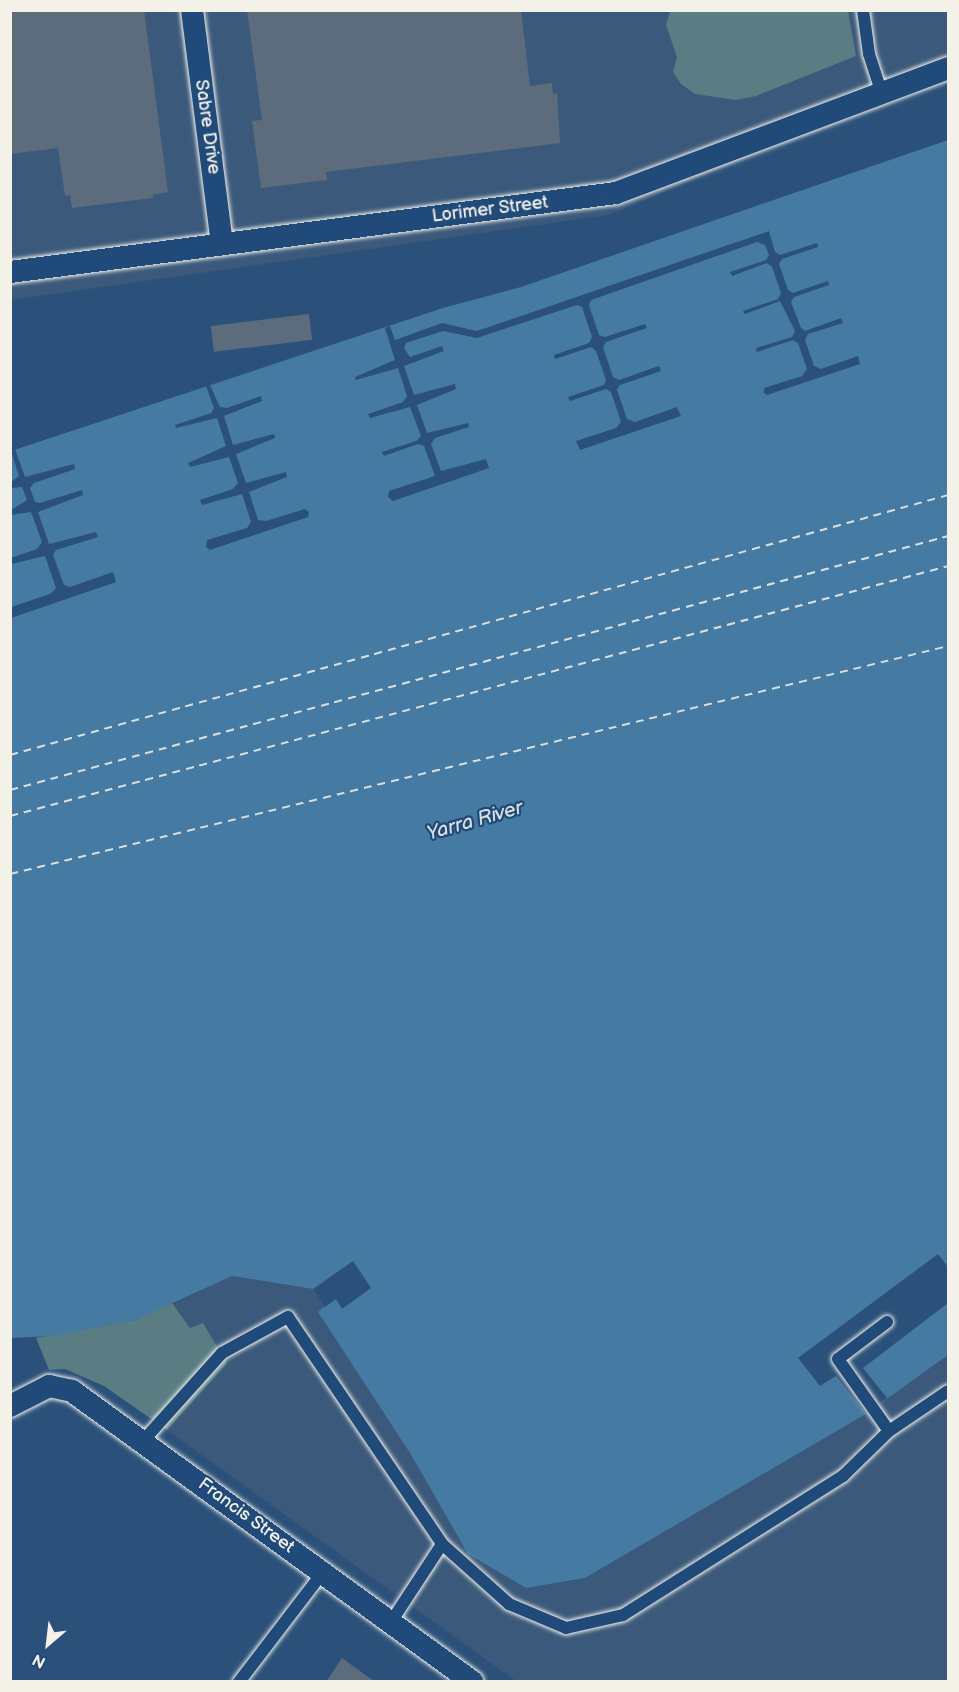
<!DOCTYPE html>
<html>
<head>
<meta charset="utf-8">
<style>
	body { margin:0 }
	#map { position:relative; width:959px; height:1692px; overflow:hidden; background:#2b517a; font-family:"Balsamiq Sans",sans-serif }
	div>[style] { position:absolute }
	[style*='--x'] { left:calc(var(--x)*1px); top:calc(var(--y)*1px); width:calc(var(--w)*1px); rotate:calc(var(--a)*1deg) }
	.built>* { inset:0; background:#3a597b }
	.green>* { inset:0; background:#597d83 }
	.water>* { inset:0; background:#457aa2 }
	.pier>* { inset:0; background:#2b517a }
	.ferry>* { height:1.5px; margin-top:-0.75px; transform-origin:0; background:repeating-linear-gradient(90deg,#dadfde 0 8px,transparent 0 14px) }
	.building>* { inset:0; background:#5c6c7c; transform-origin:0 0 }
	.roads { filter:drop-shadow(0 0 2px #f4f1e8) drop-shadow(0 0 2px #f4f1e8) }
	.lane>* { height:12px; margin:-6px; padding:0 6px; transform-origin:6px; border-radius:6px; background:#1f4a7a }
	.street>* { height:22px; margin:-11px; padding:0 11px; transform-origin:11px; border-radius:11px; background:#1f4a7a }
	span { translate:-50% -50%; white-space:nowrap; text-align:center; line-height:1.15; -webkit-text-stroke:4.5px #1f4a7a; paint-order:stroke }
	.street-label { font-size:18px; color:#f4f1e8 }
	.water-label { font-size:20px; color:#dadfde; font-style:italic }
	.frame { position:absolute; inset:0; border:12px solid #f4f1e8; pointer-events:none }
	.north { position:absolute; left:18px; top:1614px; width:60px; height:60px; -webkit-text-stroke:4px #1f4a7a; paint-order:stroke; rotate:208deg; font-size:16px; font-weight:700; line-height:24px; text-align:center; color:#f4f1e8 }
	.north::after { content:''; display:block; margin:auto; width:21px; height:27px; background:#f4f1e8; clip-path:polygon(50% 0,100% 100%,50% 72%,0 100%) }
</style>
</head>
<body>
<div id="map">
	<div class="built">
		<div style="clip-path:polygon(10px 11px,948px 11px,948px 72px,609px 215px,11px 300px)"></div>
		<div style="clip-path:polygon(353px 1261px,410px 1453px,468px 1554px,526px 1588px,585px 1578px,866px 1414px,948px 1355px,948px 1681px,516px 1681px,167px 1430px,227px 1363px,190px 1328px,170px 1300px,232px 1276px,313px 1289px)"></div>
	</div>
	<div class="green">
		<div style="clip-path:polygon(670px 11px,848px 11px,856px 56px,756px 96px,736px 100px,695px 94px,681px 84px,673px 72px,677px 57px,666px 25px)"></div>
		<div style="clip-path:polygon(170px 1300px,190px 1328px,203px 1323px,227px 1363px,167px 1430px,104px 1386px,65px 1369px,49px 1370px,36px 1338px,135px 1320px)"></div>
	</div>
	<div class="water">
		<div style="clip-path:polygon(948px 140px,948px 1355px,866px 1414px,585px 1578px,526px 1588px,468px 1554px,410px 1453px,318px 1312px,325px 1306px,313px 1289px,232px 1276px,135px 1320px,53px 1336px,11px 1338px,11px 451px,443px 308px,521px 287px)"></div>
	</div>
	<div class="pier">
		<div style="clip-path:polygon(769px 231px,775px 252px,780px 255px,817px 243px,818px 247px,782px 259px,779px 264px,788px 290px,793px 293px,828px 281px,829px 285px,794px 297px,791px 302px,801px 328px,805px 331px,841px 318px,843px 323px,808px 334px,805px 340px,814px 366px,821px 369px,858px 356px,860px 364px,767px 395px,764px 393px,764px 388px,802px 376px,807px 369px,798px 343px,793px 340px,757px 352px,756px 348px,792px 337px,795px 331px,780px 301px,745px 314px,743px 311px,778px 299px,781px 293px,772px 267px,767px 263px,732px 276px,730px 272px,766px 260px,769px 255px,765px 245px,757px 242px,591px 300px,589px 305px,599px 335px,605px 337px,645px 324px,647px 328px,606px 342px,603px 347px,613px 377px,619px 380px,659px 366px,661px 371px,620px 385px,617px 390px,627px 419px,635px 422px,677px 407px,681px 416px,580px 450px,576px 441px,616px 428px,621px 422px,611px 392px,606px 389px,570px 401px,568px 397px,604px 385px,606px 380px,596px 351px,591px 347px,555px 359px,554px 355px,589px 343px,592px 337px,582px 307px,577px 305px,477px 338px,443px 331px,406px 343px,404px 348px,410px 357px,442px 346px,444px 351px,404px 366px,414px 395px,455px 384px,456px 389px,417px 405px,427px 433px,468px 423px,469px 427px,435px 438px,431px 444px,441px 471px,486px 459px,489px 468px,393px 501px,388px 497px,389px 491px,435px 476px,424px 446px,418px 444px,384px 456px,382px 452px,416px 441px,421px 436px,410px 407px,370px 418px,368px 414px,403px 402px,407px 396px,398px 368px,356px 380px,355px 377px,395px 360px,385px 328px,390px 326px,395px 340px,442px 323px,477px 331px)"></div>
		<div style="clip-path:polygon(210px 385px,220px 407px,227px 408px,261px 396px,262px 401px,224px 416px,233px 445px,274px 434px,275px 438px,236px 454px,246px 483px,286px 472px,287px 477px,249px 492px,258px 520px,266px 521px,305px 509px,309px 512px,308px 517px,210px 550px,206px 547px,207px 540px,247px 528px,251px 522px,242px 494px,202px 505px,200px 500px,233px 489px,238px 483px,229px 457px,190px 467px,188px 463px,226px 446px,217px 418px,176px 428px,175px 425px,211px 413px,214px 408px,206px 386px)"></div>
		<div style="clip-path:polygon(15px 449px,25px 477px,74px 464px,75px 469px,34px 483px,30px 488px,35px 502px,40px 503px,82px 490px,83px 495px,38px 512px,49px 544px,96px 532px,98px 537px,56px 550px,53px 555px,64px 585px,70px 587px,113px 572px,116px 582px,11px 618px,11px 607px,50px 594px,56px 588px,45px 556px,11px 564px,11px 558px,37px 549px,42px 542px,31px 512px,11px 515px,11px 510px,27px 500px,22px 487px,11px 488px,11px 482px,19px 476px,11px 451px)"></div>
		<div style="clip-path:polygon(938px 1254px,948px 1267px,948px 1303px,863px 1368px,887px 1398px,866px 1414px,836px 1376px,820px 1386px,798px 1358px)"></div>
		<div style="clip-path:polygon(353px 1261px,371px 1288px,342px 1309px,336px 1299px,325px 1307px,313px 1289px)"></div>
	</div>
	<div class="ferry">
		<div style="--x:10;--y:755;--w:973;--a:-15.49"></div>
		<div style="--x:10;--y:790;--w:972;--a:-15.15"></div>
		<div style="--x:10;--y:816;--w:971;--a:-14.92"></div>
		<div style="--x:10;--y:874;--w:965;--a:-13.66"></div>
	</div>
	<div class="building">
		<div style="clip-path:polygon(10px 10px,144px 10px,168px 192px,153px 195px,153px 198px,72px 208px,70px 195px,65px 196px,58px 148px,10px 154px)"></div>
		<div style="clip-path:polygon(247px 10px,521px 10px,530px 86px,552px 83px,553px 94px,557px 93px,560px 143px,326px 172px,327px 180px,261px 188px,252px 121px,262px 120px)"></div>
		<div style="left:309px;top:314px;width:26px;height:99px;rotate:83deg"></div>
		<div style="clip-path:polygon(342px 1658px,375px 1682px,326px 1682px)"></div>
	</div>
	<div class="roads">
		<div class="lane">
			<div style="--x:863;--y:10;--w:44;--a:82.2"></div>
			<div style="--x:869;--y:54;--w:40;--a:72"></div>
			<div style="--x:887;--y:1322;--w:61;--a:142.9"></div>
			<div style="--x:838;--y:1359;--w:88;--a:54.7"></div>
			<div style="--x:143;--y:1441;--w:118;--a:-48.1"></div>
			<div style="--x:222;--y:1353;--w:75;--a:-28.6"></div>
			<div style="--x:288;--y:1317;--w:274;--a:55.8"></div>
			<div style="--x:442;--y:1544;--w:90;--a:41.8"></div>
			<div style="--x:509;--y:1604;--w:62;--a:22.8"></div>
			<div style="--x:566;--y:1628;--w:58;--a:-12.8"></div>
			<div style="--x:623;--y:1615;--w:260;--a:-32.3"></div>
			<div style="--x:843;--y:1476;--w:64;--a:-44.4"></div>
			<div style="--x:889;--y:1431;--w:71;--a:-34.1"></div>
			<div style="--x:391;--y:1622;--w:93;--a:-56.8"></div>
			<div style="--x:239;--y:1682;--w:138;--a:-52.6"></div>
		</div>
		<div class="street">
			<div style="--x:192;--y:10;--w:236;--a:82.7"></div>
			<div style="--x:10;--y:272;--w:611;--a:-7.43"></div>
			<div style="--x:616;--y:193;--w:355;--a:-20.6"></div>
			<div style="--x:10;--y:1406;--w:44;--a:-27.1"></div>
			<div style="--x:49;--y:1386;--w:24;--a:12"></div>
			<div style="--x:72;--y:1391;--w:495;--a:36"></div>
		</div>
	</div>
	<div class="street-label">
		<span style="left:207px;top:127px;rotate:82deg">Sabre Drive</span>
		<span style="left:490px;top:210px;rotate:-7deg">Lorimer Street</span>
		<span style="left:246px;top:1516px;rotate:36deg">Francis Street</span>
	</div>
	<div class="water-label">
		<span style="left:475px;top:821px;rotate:-16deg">Yarra River</span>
	</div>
	<div class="frame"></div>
	<div class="north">N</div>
</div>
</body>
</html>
